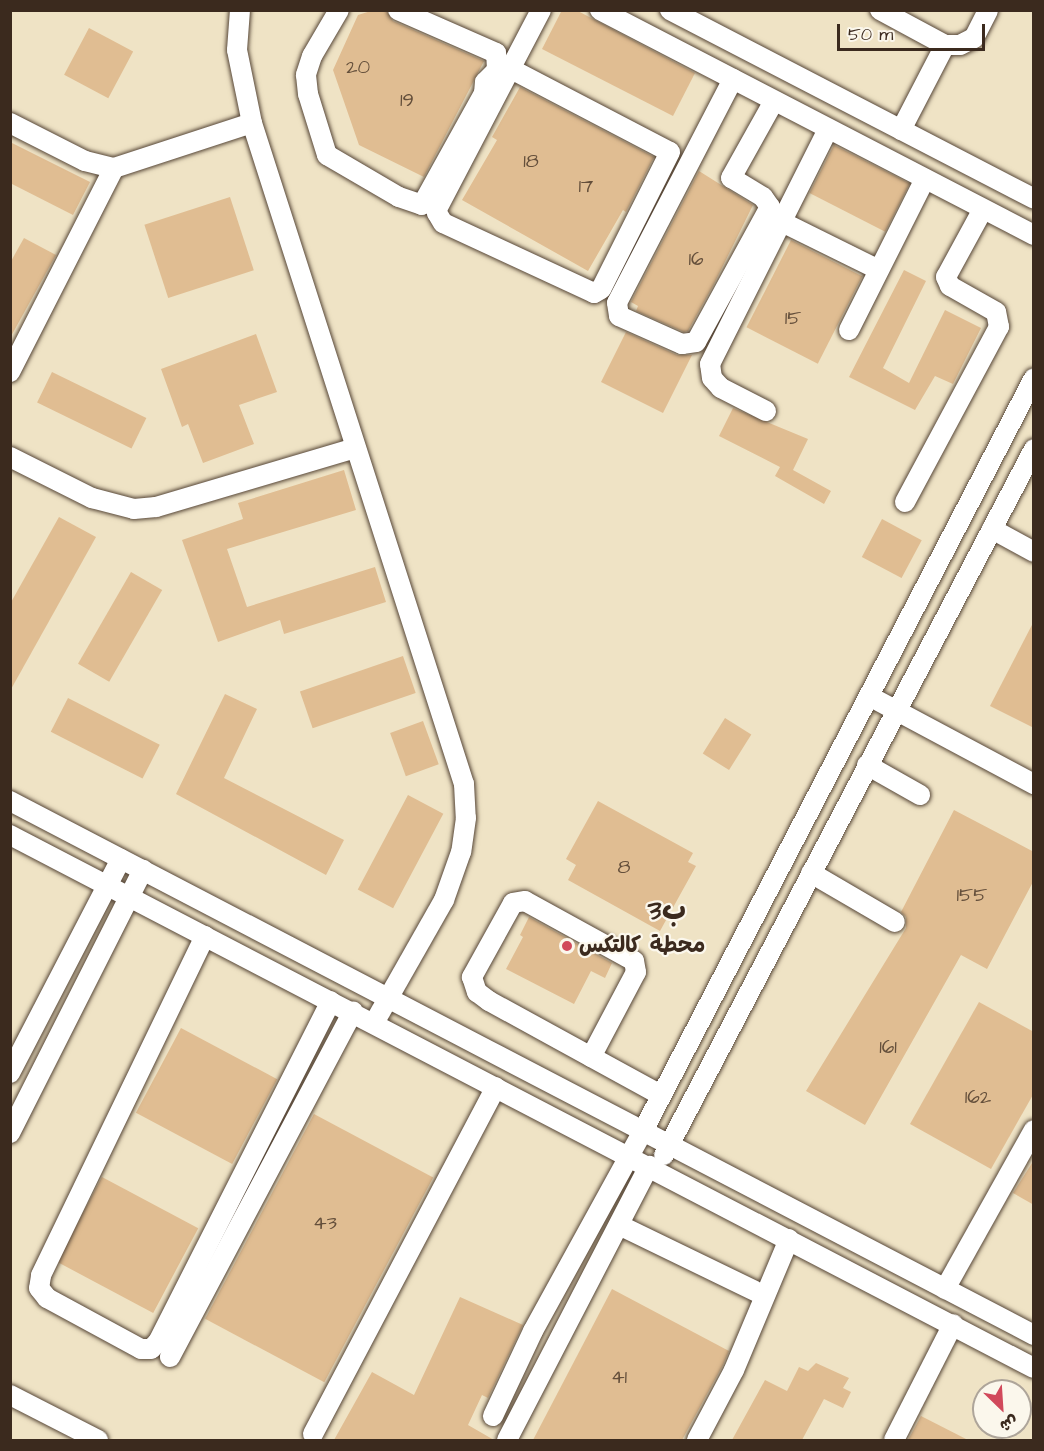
<!DOCTYPE html>
<html>
<head>
<meta charset="utf-8">
<style>
	body { margin:0 }
	#map { position:relative; width:1044px; height:1451px; overflow:hidden; background:#efe3c5; font-family:"Architects Daughter","Playpen Sans Arabic",sans-serif }
	div>[style] { position:absolute }
	[style*='--x'] { left:calc(var(--x)*1px); top:calc(var(--y)*1px); width:calc(var(--w)*1px); rotate:calc(var(--a)*1deg) }
	.building>* { inset:0; background:#e0bd92; transform-origin:0 0 }
	.roads { filter:drop-shadow(0 0 2px #564637) drop-shadow(0 0 2px #564637) }
	.minor>* { height:20px; margin:-10px; padding:0 10px; transform-origin:10px; border-radius:10px; background:#fff }
	.dots>* { width:16px; height:16px; translate:-50% -50%; box-sizing:border-box; border:3px solid #fbf7ec; border-radius:50% }
	span { translate:-50% -50%; white-space:nowrap; text-align:center; line-height:1.15; -webkit-text-stroke:4.5px #fbf7ec; paint-order:stroke }
	.number-label { font-size:20px; color:#644f3b }
	.number-label span { -webkit-text-stroke-width:0 }
	.poi-label { font-size:22px; color:#3b2a1e; font-weight:700 }
	.left { translate:0 -50%; text-align:left }
	.district-label { font-size:28px; color:#3b2a1e; font-weight:700 }
	.frame { position:absolute; inset:0; border:12px solid #3b2a1e; pointer-events:none }
	.north { position:absolute; left:972px; top:1379px; width:60px; height:60px; box-sizing:border-box; background:#fbf7ec; border:2px solid #aea59a; border-radius:50%; rotate:155deg; font-size:16px; font-weight:700; line-height:24px; text-align:center; color:#3b2a1e }
	.north::after { content:''; display:block; margin:auto; width:21px; height:27px; background:#d1495b; clip-path:polygon(50% 0,100% 100%,50% 72%,0 100%) }
	.scale { position:absolute; left:837px; top:24px; width:148px; height:27px; box-sizing:border-box; border:3px solid #3b2a1e; border-top:0; padding-left:8px; font-size:18px; line-height:21px; white-space:nowrap; color:#3b2a1e; -webkit-text-stroke:4px #fbf7ec; paint-order:stroke }
</style>
</head>
<body>
<div id="map">
	<div class="building">
		<div style="clip-path:polygon(374px 10px,386px 10px,393px 21px,484px 61px,424px 177px,359px 145px,333px 70px,358px 15px)"></div>
		<div style="clip-path:polygon(562px 10px,576px 10px,695px 73px,673px 116px,542px 49px)"></div>
		<div style="left:89px;top:28px;width:50px;height:53px;rotate:28deg"></div>
		<div style="clip-path:polygon(520px 87px,654px 157px,626px 212px,623px 210px,588px 271px,462px 200px,497px 140px,492px 137px)"></div>
		<div style="clip-path:polygon(10px 142px,90px 182px,73px 215px,10px 183px)"></div>
		<div style="left:834px;top:145px;width:85px;height:54px;rotate:27deg"></div>
		<div style="clip-path:polygon(699px 171px,753px 205px,714px 284px,688px 331px,684px 332px,636px 311px,638px 306px,631px 302px)"></div>
		<div style="left:230px;top:197px;width:77px;height:90px;rotate:72deg"></div>
		<div style="clip-path:polygon(24px 238px,56px 255px,10px 338px,10px 263px)"></div>
		<div style="left:791px;top:240px;width:80px;height:98px;rotate:27deg"></div>
		<div style="clip-path:polygon(904px 270px,926px 281px,883px 368px,909px 383px,945px 310px,981px 328px,953px 384px,935px 376px,915px 410px,849px 377px)"></div>
		<div style="clip-path:polygon(626px 332px,677px 355px,692px 355px,663px 413px,601px 382px)"></div>
		<div style="clip-path:polygon(256px 334px,277px 392px,239px 405px,254px 444px,203px 463px,188px 424px,182px 427px,161px 369px)"></div>
		<div style="left:52px;top:372px;width:105px;height:34px;rotate:26deg"></div>
		<div style="clip-path:polygon(733px 408px,808px 439px,793px 470px,831px 491px,824px 504px,775px 476px,780px 467px,719px 436px)"></div>
		<div style="clip-path:polygon(344px 470px,356px 510px,227px 549px,247px 607px,375px 567px,386px 602px,284px 634px,280px 620px,218px 642px,182px 540px,243px 519px,238px 503px)"></div>
		<div style="clip-path:polygon(59px 517px,96px 537px,10px 691px,10px 604px)"></div>
		<div style="left:882px;top:519px;width:45px;height:43px;rotate:28deg"></div>
		<div style="left:131px;top:572px;width:36px;height:106px;rotate:30deg"></div>
		<div style="clip-path:polygon(1034px 621px,1034px 728px,990px 706px)"></div>
		<div style="left:403px;top:656px;width:39px;height:109px;rotate:71deg"></div>
		<div style="clip-path:polygon(225px 694px,257px 709px,224px 778px,344px 840px,326px 875px,176px 794px)"></div>
		<div style="left:68px;top:698px;width:103px;height:38px;rotate:27deg"></div>
		<div style="left:725px;top:718px;width:31px;height:42px;rotate:32deg"></div>
		<div style="left:423px;top:721px;width:46px;height:35px;rotate:70deg"></div>
		<div style="left:408px;top:795px;width:40px;height:107px;rotate:28deg"></div>
		<div style="clip-path:polygon(598px 801px,693px 853px,688px 862px,696px 866px,660px 931px,568px 880px,576px 865px,566px 859px)"></div>
		<div style="clip-path:polygon(954px 810px,1034px 852px,1034px 880px,987px 969px,961px 955px,865px 1125px,806px 1091px,906px 928px,906px 917px,901px 912px)"></div>
		<div style="clip-path:polygon(529px 917px,612px 963px,605px 978px,591px 971px,574px 1004px,506px 969px,523px 937px,520px 935px)"></div>
		<div style="clip-path:polygon(979px 1002px,1034px 1032px,1034px 1093px,991px 1169px,910px 1124px)"></div>
		<div style="left:181px;top:1028px;width:109px;height:96px;rotate:28deg"></div>
		<div style="left:314px;top:1114px;width:135px;height:232px;rotate:28deg"></div>
		<div style="clip-path:polygon(1034px 1160px,1034px 1205px,1013px 1193px)"></div>
		<div style="left:102px;top:1177px;width:109px;height:96px;rotate:28deg"></div>
		<div style="clip-path:polygon(612px 1289px,729px 1351px,723px 1365px,682px 1440px,533px 1440px)"></div>
		<div style="clip-path:polygon(460px 1297px,523px 1325px,488px 1398px,482px 1395px,468px 1425px,494px 1440px,334px 1440px,372px 1372px,414px 1395px)"></div>
		<div style="clip-path:polygon(816px 1363px,849px 1378px,843px 1388px,851px 1392px,843px 1408px,824px 1399px,802px 1440px,732px 1440px,765px 1380px,787px 1391px,799px 1367px,808px 1371px)"></div>
		<div style="clip-path:polygon(921px 1416px,968px 1440px,908px 1440px)"></div>
	</div>
	<div class="roads">
		<div class="minor">
			<div style="--x:240;--y:10;--w:40;--a:94.3"></div>
			<div style="--x:237;--y:50;--w:75;--a:78.4"></div>
			<div style="--x:252;--y:123;--w:694;--a:72.22"></div>
			<div style="--x:464;--y:784;--w:34;--a:87"></div>
			<div style="--x:466;--y:818;--w:34;--a:98"></div>
			<div style="--x:461;--y:852;--w:51;--a:109.5"></div>
			<div style="--x:444;--y:900;--w:142;--a:119.6"></div>
			<div style="--x:339;--y:10;--w:53;--a:120.4"></div>
			<div style="--x:312;--y:56;--w:20;--a:108"></div>
			<div style="--x:306;--y:75;--w:19;--a:84"></div>
			<div style="--x:308;--y:94;--w:64;--a:72.7"></div>
			<div style="--x:327;--y:155;--w:83;--a:30.3"></div>
			<div style="--x:399;--y:197;--w:24;--a:19"></div>
			<div style="--x:422;--y:205;--w:128;--a:-61"></div>
			<div style="--x:484;--y:93;--w:11;--a:-85"></div>
			<div style="--x:485;--y:82;--w:17;--a:-45"></div>
			<div style="--x:497;--y:70;--w:17;--a:-93"></div>
			<div style="--x:496;--y:53;--w:107;--a:-156.3"></div>
			<div style="--x:600;--y:10;--w:489;--a:27.4"></div>
			<div style="--x:670;--y:10;--w:410;--a:27.4"></div>
			<div style="--x:880;--y:10;--w:74;--a:28.3"></div>
			<div style="--x:511;--y:69;--w:179;--a:27.6"></div>
			<div style="--x:670;--y:152;--w:153;--a:116.7"></div>
			<div style="--x:601;--y:289;--w:8;--a:150"></div>
			<div style="--x:594;--y:293;--w:166;--a:-155.1"></div>
			<div style="--x:443;--y:223;--w:12;--a:-121"></div>
			<div style="--x:437;--y:213;--w:4;--a:-90"></div>
			<div style="--x:437;--y:209;--w:225;--a:-62.4"></div>
			<div style="--x:733;--y:79;--w:252;--a:117.4"></div>
			<div style="--x:617;--y:303;--w:13;--a:81"></div>
			<div style="--x:619;--y:316;--w:69;--a:24"></div>
			<div style="--x:682;--y:344;--w:14;--a:-8"></div>
			<div style="--x:696;--y:342;--w:154;--a:-61.3"></div>
			<div style="--x:770;--y:207;--w:12;--a:-125"></div>
			<div style="--x:763;--y:197;--w:37;--a:-149"></div>
			<div style="--x:731;--y:178;--w:88;--a:-60.8"></div>
			<div style="--x:10;--y:123;--w:84;--a:26.9"></div>
			<div style="--x:85;--y:161;--w:30;--a:14"></div>
			<div style="--x:114;--y:168;--w:145;--a:-18.1"></div>
			<div style="--x:901;--y:130;--w:96;--a:-62.6"></div>
			<div style="--x:945;--y:45;--w:15;--a:0"></div>
			<div style="--x:960;--y:45;--w:16;--a:-27"></div>
			<div style="--x:974;--y:38;--w:31;--a:-63"></div>
			<div style="--x:782;--y:222;--w:108;--a:26.3"></div>
			<div style="--x:849;--y:330;--w:169;--a:-63.3"></div>
			<div style="--x:10;--y:372;--w:229;--a:-63"></div>
			<div style="--x:766;--y:411;--w:51;--a:-152.9"></div>
			<div style="--x:721;--y:388;--w:13;--a:-132"></div>
			<div style="--x:712;--y:378;--w:14;--a:-98"></div>
			<div style="--x:710;--y:364;--w:263;--a:-63.3"></div>
			<div style="--x:10;--y:457;--w:92;--a:26.6"></div>
			<div style="--x:92;--y:498;--w:43;--a:14.7"></div>
			<div style="--x:134;--y:509;--w:22;--a:-5"></div>
			<div style="--x:156;--y:507;--w:208;--a:-16.5"></div>
			<div style="--x:905;--y:502;--w:199;--a:-61.8"></div>
			<div style="--x:999;--y:327;--w:15;--a:-101"></div>
			<div style="--x:996;--y:312;--w:53;--a:-150.5"></div>
			<div style="--x:950;--y:286;--w:10;--a:-114"></div>
			<div style="--x:946;--y:277;--w:77;--a:-61.4"></div>
			<div style="--x:992;--y:529;--w:48;--a:28.7"></div>
			<div style="--x:869;--y:696;--w:187;--a:28.1"></div>
			<div style="--x:867;--y:765;--w:61;--a:29.5"></div>
			<div style="--x:10;--y:801;--w:1155;--a:27.54"></div>
			<div style="--x:10;--y:835;--w:1154;--a:27.5"></div>
			<div style="--x:811;--y:873;--w:97;--a:30.3"></div>
			<div style="--x:205;--y:936;--w:377;--a:115.8"></div>
			<div style="--x:41;--y:1276;--w:12;--a:99"></div>
			<div style="--x:39;--y:1288;--w:13;--a:51"></div>
			<div style="--x:47;--y:1298;--w:107;--a:28.5"></div>
			<div style="--x:141;--y:1349;--w:10;--a:0"></div>
			<div style="--x:151;--y:1349;--w:10;--a:-45"></div>
			<div style="--x:158;--y:1342;--w:382;--a:-63.1"></div>
			<div style="--x:591;--y:1057;--w:96;--a:-62.1"></div>
			<div style="--x:636;--y:972;--w:11;--a:-100"></div>
			<div style="--x:634;--y:961;--w:124;--a:-151.2"></div>
			<div style="--x:525;--y:901;--w:12;--a:171"></div>
			<div style="--x:513;--y:903;--w:85;--a:119"></div>
			<div style="--x:472;--y:977;--w:16;--a:72"></div>
			<div style="--x:477;--y:992;--w:15;--a:37"></div>
			<div style="--x:489;--y:1001;--w:196;--a:28.7"></div>
			<div style="--x:10;--y:1073;--w:241;--a:-62.6"></div>
			<div style="--x:10;--y:1133;--w:295;--a:-63.2"></div>
			<div style="--x:664;--y:1155;--w:797;--a:-62.34"></div>
			<div style="--x:619;--y:1225;--w:162;--a:25.9"></div>
			<div style="--x:945;--y:1289;--w:182;--a:-60.8"></div>
			<div style="--x:170;--y:1357;--w:391;--a:-62.1"></div>
			<div style="--x:10;--y:1395;--w:99;--a:27.1"></div>
			<div style="--x:493;--y:1416;--w:94;--a:-64.8"></div>
			<div style="--x:533;--y:1331;--w:228;--a:-61.2"></div>
			<div style="--x:643;--y:1131;--w:848;--a:-62.56"></div>
			<div style="--x:313;--y:1434;--w:392;--a:-62.2"></div>
			<div style="--x:507;--y:1440;--w:309;--a:-62.6"></div>
			<div style="--x:697;--y:1440;--w:79;--a:-62.1"></div>
			<div style="--x:734;--y:1370;--w:142;--a:-67.2"></div>
			<div style="--x:894;--y:1440;--w:130;--a:-63"></div>
		</div>
	</div>
	<div class="dots">
		<div style="left:567px;top:946px;background:#d1495b"></div>
	</div>
	<div class="number-label">
		<span style="left:358px;top:67px">20</span>
		<span style="left:407px;top:100px">19</span>
		<span style="left:531px;top:161px">18</span>
		<span style="left:586px;top:186px">17</span>
		<span style="left:696px;top:259px">16</span>
		<span style="left:793px;top:318px">15</span>
		<span style="left:624px;top:867px">8</span>
		<span style="left:972px;top:895px">155</span>
		<span style="left:888px;top:1047px">161</span>
		<span style="left:978px;top:1097px">162</span>
		<span style="left:325px;top:1223px">43</span>
		<span style="left:619px;top:1377px">41</span>
	</div>
	<div class="poi-label">
		<span class="left" style="left:579px;top:946px">محطة كالتكس</span>
	</div>
	<div class="district-label">
		<span style="left:667px;top:911px">ب3</span>
	</div>
	<div class="frame"></div>
	<div class="north">ش</div>
	<div class="scale">50 m</div>
</div>
</body>
</html>
